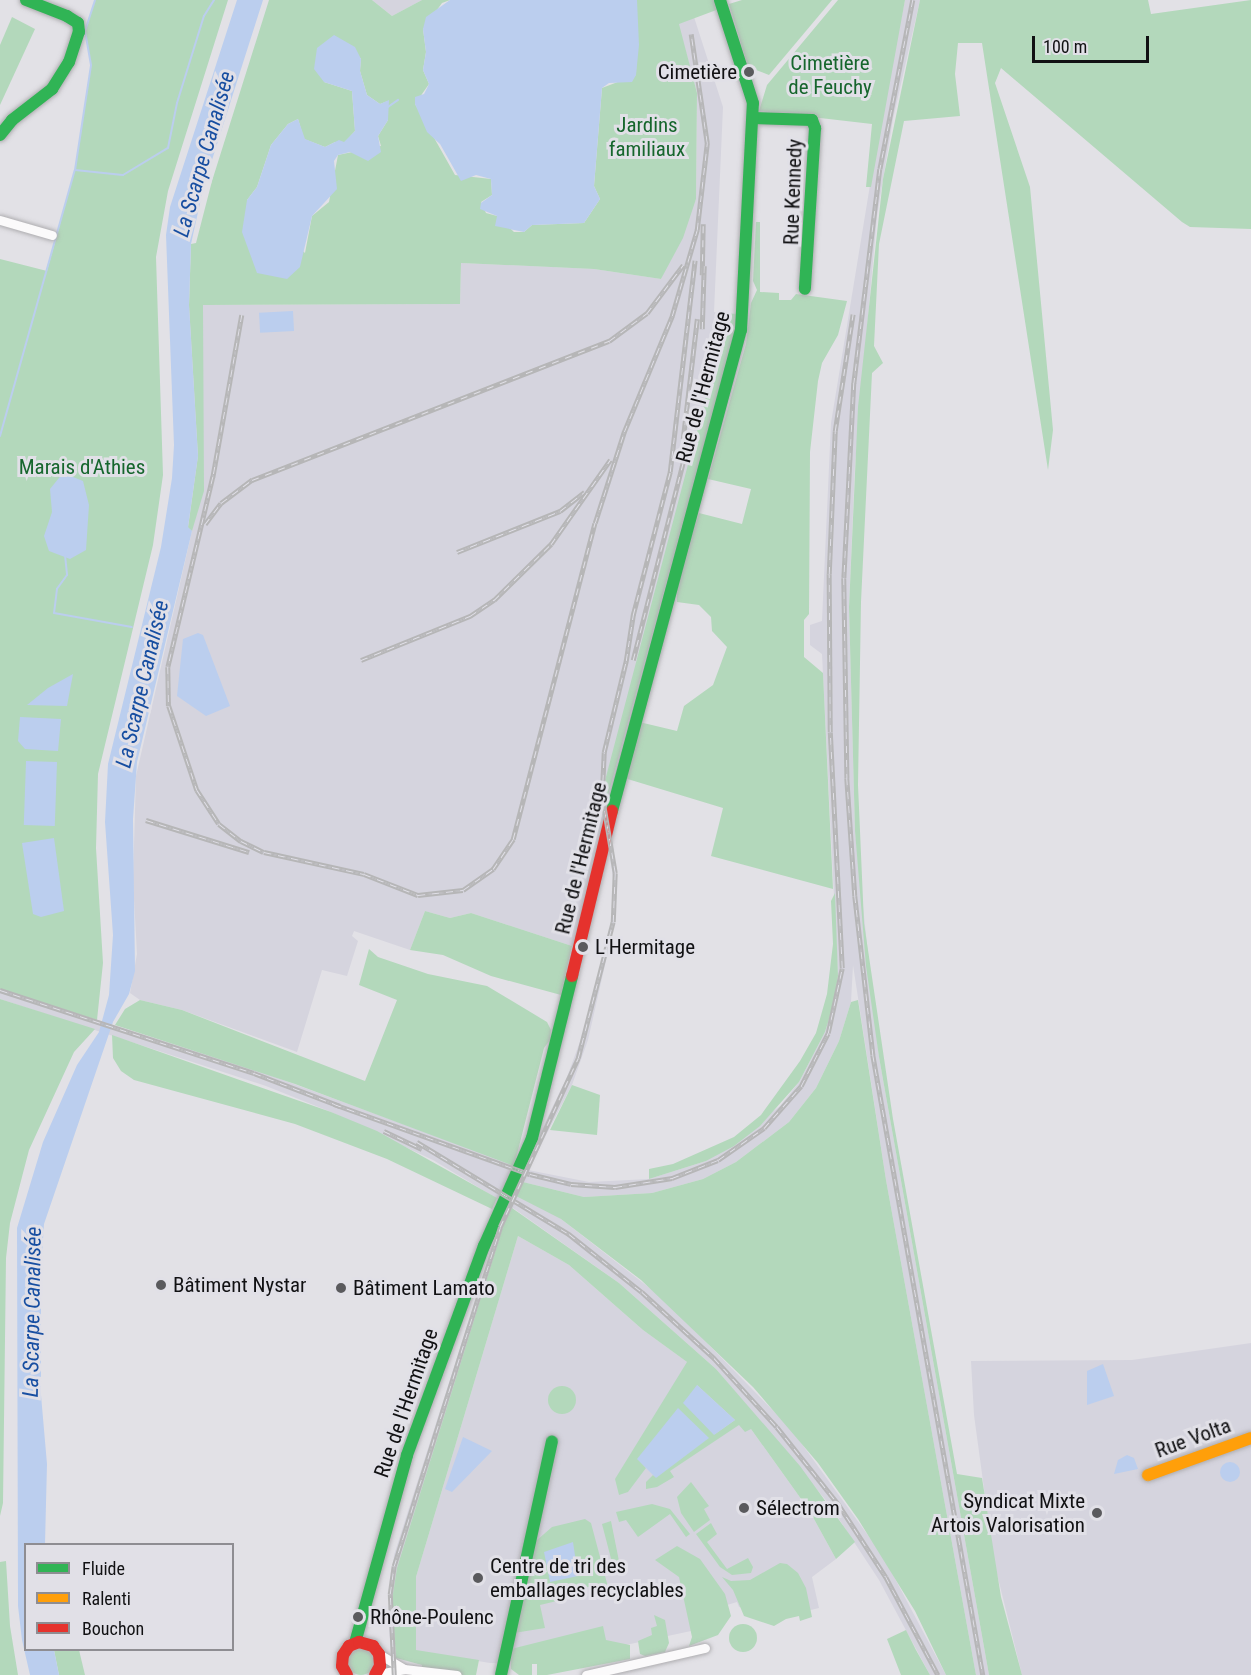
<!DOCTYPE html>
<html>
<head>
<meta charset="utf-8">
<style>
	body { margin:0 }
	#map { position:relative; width:1251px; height:1675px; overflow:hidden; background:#e2e1e6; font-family:"Roboto Condensed",sans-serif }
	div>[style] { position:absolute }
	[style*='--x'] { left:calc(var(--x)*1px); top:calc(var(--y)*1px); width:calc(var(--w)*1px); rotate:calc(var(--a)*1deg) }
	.built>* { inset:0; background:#d5d4de }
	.green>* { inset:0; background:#b3d8bb }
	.round { border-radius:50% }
	.water>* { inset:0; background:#bbceee; transform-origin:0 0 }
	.stream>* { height:2px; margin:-1px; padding:0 1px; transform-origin:1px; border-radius:1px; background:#bbceee }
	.roads { filter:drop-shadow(0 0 2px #aeadb0) drop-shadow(0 0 2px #aeadb0) }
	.street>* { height:9px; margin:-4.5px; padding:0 4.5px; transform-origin:4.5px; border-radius:4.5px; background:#fbfafb }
	.fast>* { height:12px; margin:-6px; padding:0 6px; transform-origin:6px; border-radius:6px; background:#30b455 }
	.slow>* { height:12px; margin:-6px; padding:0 6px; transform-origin:6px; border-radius:6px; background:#ff9f0a }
	.jam>* { height:12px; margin:-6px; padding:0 6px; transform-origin:6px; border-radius:6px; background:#e5322d }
	.rail>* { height:4.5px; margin-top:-2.25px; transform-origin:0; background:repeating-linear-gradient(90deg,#e1e0e7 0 7px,#b6b6b7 0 14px); box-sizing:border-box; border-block:2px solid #b6b6b7 }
	.dots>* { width:16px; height:16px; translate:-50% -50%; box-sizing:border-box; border:3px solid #e1e0e7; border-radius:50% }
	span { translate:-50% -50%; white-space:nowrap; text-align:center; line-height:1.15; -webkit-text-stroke:6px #e1e0e7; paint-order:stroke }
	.park-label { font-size:21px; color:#16662d }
	.poi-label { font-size:21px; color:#111113 }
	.right { translate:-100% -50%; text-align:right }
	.left { translate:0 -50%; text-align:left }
	.street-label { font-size:21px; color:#111113 }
	.water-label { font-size:22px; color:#174ea1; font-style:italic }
	.legend { position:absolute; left:24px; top:1543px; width:210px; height:108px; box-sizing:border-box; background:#e1e0e7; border:2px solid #8e8d92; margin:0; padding:8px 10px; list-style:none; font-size:18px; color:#111113 }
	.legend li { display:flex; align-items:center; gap:12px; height:30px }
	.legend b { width:30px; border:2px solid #8e8d92 }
	.scale { position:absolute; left:1032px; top:36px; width:117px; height:27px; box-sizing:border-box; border:3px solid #111113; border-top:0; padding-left:8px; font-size:18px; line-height:21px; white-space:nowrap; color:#111113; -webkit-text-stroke:4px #e1e0e7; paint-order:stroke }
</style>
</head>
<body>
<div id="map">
	<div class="built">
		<div style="clip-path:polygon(372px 0,422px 0,392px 16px)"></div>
		<div style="clip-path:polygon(905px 0,920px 0,893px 119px,877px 216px,855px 465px,849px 607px,855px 831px,879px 1057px,989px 1675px,976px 1675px,886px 1180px,853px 965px,851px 1002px,839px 1041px,816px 1088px,789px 1122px,736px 1162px,703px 1179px,652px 1193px,584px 1197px,523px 1182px,561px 1219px,665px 1300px,791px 1429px,883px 1556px,946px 1675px,930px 1675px,879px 1580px,829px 1504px,716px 1369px,619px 1283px,513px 1208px,505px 1220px,409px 1531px,392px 1600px,395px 1657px,391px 1655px,388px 1613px,394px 1555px,506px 1204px,433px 1160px,331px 1112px,266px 1086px,0 999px,0 989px,264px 1073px,523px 1168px,567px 1077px,586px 1025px,613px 914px,615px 892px,609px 850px,612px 841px,617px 872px,615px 921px,588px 1040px,572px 1085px,528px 1170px,589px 1182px,649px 1179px,706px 1161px,780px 1106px,799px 1082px,825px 1032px,838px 976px,822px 654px,810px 645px,810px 625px,822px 621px,831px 423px,882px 112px)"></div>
		<div style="clip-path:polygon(694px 17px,723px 107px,714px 312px,743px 315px,578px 948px,471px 913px,450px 918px,425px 911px,410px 950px,354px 931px,352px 936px,358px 941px,347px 976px,322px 970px,297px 1052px,182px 1010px,140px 1000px,130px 993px,137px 954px,133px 880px,136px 776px,192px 531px,188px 527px,198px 456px,189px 305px,460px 304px,461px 263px,594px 269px,661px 279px,696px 199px,697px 93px,678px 23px)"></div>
		<div style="clip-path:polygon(518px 1236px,569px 1265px,643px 1330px,687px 1362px,751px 1429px,809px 1510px,836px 1559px,812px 1577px,819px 1608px,790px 1615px,739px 1607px,737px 1602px,727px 1605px,705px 1628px,537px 1664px,490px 1663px,416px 1651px,416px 1577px)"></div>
		<div style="clip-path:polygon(1251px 1343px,1251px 1675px,1022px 1675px,994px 1562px,974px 1415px,971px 1361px,1132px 1360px)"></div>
	</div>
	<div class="green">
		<div style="clip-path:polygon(95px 0,228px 0,168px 191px,156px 257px,163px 475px,153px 545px,98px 774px,96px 848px,103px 963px,97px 1020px,0 989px,0 259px,47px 271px,75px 170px,91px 65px,85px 31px)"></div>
		<div style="clip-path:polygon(evenodd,269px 0,372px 0,392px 16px,422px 0,450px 0,442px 3px,423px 29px,426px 52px,423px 70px,429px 84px,415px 104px,455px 175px,491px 179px,492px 195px,481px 202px,486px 213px,497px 216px,514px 232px,524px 232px,532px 225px,584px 223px,600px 199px,594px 186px,602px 88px,636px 75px,637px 0,720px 0,719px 9px,679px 24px,697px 93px,696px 199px,683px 238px,661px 279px,594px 269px,461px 263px,460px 304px,203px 305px,204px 491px,192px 531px,188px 528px,198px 456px,189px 305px,191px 244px,196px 243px,212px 181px,269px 0,361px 58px,360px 71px,367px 95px,380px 104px,388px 101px,388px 120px,378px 136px,381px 146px,338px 155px,329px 202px,312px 216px,305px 253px,247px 200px,257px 187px,271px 145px,288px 124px,298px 119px,304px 139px,325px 147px,335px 142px,344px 143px,355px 131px,352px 91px,324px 82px,361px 58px)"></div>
		<div style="clip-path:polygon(742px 0,832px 0,769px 75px,748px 67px,729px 4px)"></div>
		<div style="clip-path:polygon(838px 0,905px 0,871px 187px,866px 187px,872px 124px,759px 111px,767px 85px)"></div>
		<div style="clip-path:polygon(920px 0,1148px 0,1151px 14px,1251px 0,1251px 229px,1190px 227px,1182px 222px,1001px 68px,995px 83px,1030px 187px,1053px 430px,1048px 470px,982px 43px,958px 43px,955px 74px,960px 116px,904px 121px,879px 244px,874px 346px,883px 363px,872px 373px,861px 602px,858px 785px,864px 923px,893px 1119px,957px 1474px,982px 1478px,1001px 1597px,1022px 1675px,989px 1675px,879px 1057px,866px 966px,855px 831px,849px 607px,858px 407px,883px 179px)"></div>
		<div style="clip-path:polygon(12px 17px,35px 29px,0 105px,0 45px)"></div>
		<div style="clip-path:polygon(756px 222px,760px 222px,760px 292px,779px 293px,779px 300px,791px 300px,796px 294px,847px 301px,838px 335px,822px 363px,818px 381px,810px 452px,809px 614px,804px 620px,804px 657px,823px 673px,833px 889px,711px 856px,723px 808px,621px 777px,635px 721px,677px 731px,684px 706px,713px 685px,727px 647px,712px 631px,711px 617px,699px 605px,677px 602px,677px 582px,699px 513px,742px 524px,751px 489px,708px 479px,746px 344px,751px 303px,757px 290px,753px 281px)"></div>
		<div style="clip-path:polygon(723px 313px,737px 314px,736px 328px,607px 799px,602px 792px,717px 354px)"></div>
		<div style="clip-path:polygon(835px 893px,838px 976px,833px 1006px,825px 1032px,799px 1082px,760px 1126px,734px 1146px,706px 1161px,649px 1179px,649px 1169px,673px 1164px,734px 1137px,761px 1115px,800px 1061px,816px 1033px,827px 994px,833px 944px,831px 901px)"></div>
		<div style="clip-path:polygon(425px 911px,450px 918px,471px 913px,572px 946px,561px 995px,491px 976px,443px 955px,410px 950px)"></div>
		<div style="clip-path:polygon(369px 949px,378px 957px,428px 974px,487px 986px,547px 1022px,551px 1030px,550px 1040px,544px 1048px,514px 1166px,295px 1084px,115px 1025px,125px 1009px,140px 1000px,182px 1010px,365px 1081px,397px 1000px,359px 985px)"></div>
		<div style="clip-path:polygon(0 999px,95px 1029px,74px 1052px,29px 1150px,10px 1223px,6px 1258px,3px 1503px,0 1516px)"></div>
		<div style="clip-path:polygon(858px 1000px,886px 1180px,976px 1675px,946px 1675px,915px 1611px,858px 1519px,818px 1463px,753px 1387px,641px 1280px,561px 1219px,516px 1196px,523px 1182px,584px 1197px,652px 1193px,703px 1179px,736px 1162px,789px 1122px,816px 1088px,839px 1041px,851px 1002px)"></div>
		<div style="clip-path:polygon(112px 1035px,331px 1112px,377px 1131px,497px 1198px,492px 1209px,387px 1159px,295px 1124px,134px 1080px,121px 1071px,113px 1058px)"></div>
		<div style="clip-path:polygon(572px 1085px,600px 1095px,597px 1135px,550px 1130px)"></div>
		<div style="clip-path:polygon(evenodd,512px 1208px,619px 1283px,716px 1369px,800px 1466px,855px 1542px,836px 1559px,809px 1510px,751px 1429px,745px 1432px,739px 1425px,670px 1471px,674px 1477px,657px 1487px,646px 1489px,646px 1482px,653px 1475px,656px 1477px,638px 1459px,646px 1468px,628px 1492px,619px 1495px,615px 1479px,687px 1362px,643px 1330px,569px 1265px,518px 1236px,416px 1577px,416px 1650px,479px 1660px,476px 1675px,421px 1675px,422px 1665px,396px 1658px,392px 1600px,397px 1568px,505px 1220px,512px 1208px,697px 1385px,735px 1420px,715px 1434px,703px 1423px,697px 1385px)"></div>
		<div class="round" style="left:548px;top:1386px;width:28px;height:28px"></div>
		<div style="clip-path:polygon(691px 1482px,709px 1506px,704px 1509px,710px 1520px,694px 1532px,681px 1513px,677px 1497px)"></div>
		<div style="clip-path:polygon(652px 1504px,670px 1509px,690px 1534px,686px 1537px,670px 1514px,638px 1537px,626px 1520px,619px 1522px,616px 1512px)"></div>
		<div style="clip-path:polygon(585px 1519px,591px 1523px,608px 1587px,598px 1592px,596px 1585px,576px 1590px,578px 1596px,540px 1605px,545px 1628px,514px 1633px,536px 1541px,552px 1527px)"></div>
		<div style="clip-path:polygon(611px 1521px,620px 1566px,615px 1574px,602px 1524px)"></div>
		<div style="clip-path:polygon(711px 1523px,717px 1534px,707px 1542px,727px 1569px,748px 1558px,753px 1567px,751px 1573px,732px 1575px,720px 1567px,696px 1534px)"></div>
		<div style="clip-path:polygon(677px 1546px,700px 1559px,725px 1594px,731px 1616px,718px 1635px,689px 1646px,692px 1637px,679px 1577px,655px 1560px)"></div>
		<div style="clip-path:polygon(6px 1561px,10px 1626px,18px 1675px,0 1675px,0 1562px)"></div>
		<div style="clip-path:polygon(780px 1563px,787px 1564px,798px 1573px,806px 1588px,812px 1617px,800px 1621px,799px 1616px,786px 1619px,774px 1626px,744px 1616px,733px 1590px,722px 1577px,731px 1581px,750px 1580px)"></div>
		<div style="clip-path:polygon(654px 1615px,665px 1620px,669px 1643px,665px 1652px,645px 1656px,640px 1654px,638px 1641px,652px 1635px,651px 1628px,657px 1626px)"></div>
		<div class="round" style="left:729px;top:1624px;width:28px;height:28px"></div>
		<div style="clip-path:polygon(603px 1626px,606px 1640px,630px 1645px,630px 1659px,547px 1675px,537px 1675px,537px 1664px,532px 1664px,532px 1675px,519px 1675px,511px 1669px,511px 1649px)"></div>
		<div style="clip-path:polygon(906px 1630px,916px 1650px,930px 1675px,901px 1675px,887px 1639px)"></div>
		<div class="round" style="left:348px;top:1649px;width:26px;height:26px"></div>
		<div style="clip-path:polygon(54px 1650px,79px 1650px,85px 1675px,59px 1675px)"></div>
	</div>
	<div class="water">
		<div style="clip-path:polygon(237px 0,263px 0,204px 185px,191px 244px,189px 305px,198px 456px,188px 527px,192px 531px,137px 762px,133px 819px,135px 971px,129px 994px,113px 1022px,44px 1224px,41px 1269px,41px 1395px,47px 1464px,45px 1544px,26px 1544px,26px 1650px,54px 1650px,59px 1675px,30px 1675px,22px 1640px,18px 1606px,17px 1228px,43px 1142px,77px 1065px,99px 1032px,109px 995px,113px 935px,105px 822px,108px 764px,161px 547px,172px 478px,174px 445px,166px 235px,170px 207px)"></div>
		<div style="clip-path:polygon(450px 0,637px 0,639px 45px,636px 75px,632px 82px,609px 83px,602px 88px,594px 186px,600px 199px,584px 223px,532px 225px,524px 232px,495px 226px,497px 216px,480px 209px,481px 203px,492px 195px,491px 179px,476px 175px,461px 181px,440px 144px,427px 132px,415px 104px,415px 97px,424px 94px,429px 84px,423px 70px,426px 52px,423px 29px,426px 17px)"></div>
		<div style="clip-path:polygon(334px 35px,355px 47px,361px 59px,360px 71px,367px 95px,380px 104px,389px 100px,388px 120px,378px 136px,381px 152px,368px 161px,350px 152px,338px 155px,334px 161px,337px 189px,312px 216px,300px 267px,287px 279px,257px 273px,242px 232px,247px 200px,257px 187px,271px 145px,288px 124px,298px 119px,305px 139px,325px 147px,339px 140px,344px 142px,355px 131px,352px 91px,324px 82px,314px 69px,317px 48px)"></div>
		<div style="left:293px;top:311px;width:20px;height:34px;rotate:87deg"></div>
		<div style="clip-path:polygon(63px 473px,83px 481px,89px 505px,86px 550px,70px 559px,49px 551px,44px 536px,52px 512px,50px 489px)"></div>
		<div style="clip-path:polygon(198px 633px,203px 635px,230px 706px,206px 716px,177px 696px,183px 639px)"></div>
		<div style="clip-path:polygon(73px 674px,67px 706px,27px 705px,48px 688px)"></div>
		<div style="clip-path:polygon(20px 717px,61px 719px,58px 751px,25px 749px,18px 741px)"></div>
		<div style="left:57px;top:762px;width:64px;height:31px;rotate:92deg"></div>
		<div style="clip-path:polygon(54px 838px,64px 911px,41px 917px,33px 914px,22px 843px)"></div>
		<div style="clip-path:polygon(1103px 1364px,1114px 1396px,1087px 1405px,1087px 1371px)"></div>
		<div style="clip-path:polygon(697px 1385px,735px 1420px,714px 1435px,683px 1403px)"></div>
		<div style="clip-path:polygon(678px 1408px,709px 1438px,656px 1478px,637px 1459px)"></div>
		<div style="clip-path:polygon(463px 1437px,492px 1451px,452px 1492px,445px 1489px)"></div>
		<div style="clip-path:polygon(1127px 1455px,1134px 1458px,1138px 1469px,1114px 1474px,1118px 1460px)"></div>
		<div class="round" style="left:1220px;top:1462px;width:20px;height:20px"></div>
		<div style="clip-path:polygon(573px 1542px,578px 1576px,550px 1582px,544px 1552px)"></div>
	</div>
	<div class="stream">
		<div style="--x:385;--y:109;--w:16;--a:-35"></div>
		<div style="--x:75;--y:170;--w:106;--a:-81.3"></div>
		<div style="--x:91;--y:65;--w:35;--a:-100"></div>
		<div style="--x:85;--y:31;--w:33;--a:-72"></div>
		<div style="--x:0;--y:436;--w:276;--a:-74.3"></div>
		<div style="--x:75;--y:170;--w:48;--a:5.9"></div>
		<div style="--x:123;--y:175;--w:52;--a:-31"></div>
		<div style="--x:168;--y:148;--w:46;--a:-78.7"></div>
		<div style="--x:177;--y:103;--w:91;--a:-72.8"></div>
		<div style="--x:204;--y:16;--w:19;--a:-58"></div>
		<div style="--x:65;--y:555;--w:20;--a:84"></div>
		<div style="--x:67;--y:575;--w:17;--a:126"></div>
		<div style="--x:57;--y:589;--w:24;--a:97"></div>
		<div style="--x:54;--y:613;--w:79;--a:10.2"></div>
	</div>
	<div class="roads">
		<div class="street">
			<div style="--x:0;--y:220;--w:54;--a:16.1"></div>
			<div style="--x:379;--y:1654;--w:29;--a:31"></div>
			<div style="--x:404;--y:1669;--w:53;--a:6.5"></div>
			<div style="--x:377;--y:1674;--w:27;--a:-10"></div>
			<div style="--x:586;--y:1675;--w:122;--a:-12.8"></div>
		</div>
		<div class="fast">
			<div style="--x:753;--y:118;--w:59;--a:1.9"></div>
			<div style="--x:812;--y:120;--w:9;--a:69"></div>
			<div style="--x:815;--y:128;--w:161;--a:93.6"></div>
			<div style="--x:0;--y:135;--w:19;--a:-51"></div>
			<div style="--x:12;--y:120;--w:51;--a:-37.8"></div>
			<div style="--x:52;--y:89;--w:32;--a:-58"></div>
			<div style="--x:69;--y:62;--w:32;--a:-72"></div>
			<div style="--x:79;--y:32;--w:9;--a:-96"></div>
			<div style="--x:78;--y:23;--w:13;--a:-148"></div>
			<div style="--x:67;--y:16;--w:44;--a:-158.7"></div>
			<div style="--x:612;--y:811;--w:498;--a:-75"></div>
			<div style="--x:741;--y:330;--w:227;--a:-87"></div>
			<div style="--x:753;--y:103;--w:108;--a:-107.8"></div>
			<div style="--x:355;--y:1643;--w:195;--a:-74.5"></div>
			<div style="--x:407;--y:1455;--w:223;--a:-69.8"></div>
			<div style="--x:484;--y:1246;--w:118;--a:-66"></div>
			<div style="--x:532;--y:1138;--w:167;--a:-76.1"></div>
			<div style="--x:501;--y:1675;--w:239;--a:-77.7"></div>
		</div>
		<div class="slow">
			<div style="--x:1148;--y:1475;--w:109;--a:-19.8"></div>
		</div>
		<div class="jam">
			<div style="--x:572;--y:976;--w:170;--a:-76.4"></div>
			<div style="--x:347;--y:1675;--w:10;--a:-119"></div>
			<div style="--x:342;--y:1666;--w:11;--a:-85"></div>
			<div style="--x:343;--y:1655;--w:11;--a:-56"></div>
			<div style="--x:349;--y:1646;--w:11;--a:-22"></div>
			<div style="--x:359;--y:1642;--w:15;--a:16"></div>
			<div style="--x:373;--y:1646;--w:10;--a:53"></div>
			<div style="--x:379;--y:1654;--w:12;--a:85"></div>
			<div style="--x:380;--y:1666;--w:10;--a:119"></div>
		</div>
	</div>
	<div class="rail">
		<div style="--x:913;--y:0;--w:172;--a:101"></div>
		<div style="--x:880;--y:169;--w:216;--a:96.9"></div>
		<div style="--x:854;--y:383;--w:195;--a:92.9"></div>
		<div style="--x:844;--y:578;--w:200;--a:89.1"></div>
		<div style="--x:847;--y:778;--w:118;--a:86.1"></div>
		<div style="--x:855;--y:896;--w:160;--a:83.5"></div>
		<div style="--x:873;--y:1055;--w:630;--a:79.94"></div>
		<div style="--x:702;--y:275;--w:51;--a:-88.9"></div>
		<div style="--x:242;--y:315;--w:165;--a:100.1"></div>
		<div style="--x:213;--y:477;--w:195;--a:103.3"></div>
		<div style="--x:168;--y:667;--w:39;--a:89"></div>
		<div style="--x:169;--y:706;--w:89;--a:71.6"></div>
		<div style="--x:197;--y:790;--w:40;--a:57.1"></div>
		<div style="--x:219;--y:824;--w:28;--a:38"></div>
		<div style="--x:241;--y:841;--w:25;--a:26"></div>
		<div style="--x:264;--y:852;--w:102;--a:12.4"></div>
		<div style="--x:364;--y:874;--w:58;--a:21.3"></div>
		<div style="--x:418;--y:895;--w:45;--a:-6.3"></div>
		<div style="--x:463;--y:890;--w:37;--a:-35"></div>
		<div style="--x:493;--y:869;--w:36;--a:-56"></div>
		<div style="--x:513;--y:839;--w:326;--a:-75.5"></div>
		<div style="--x:595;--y:523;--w:96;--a:-72.3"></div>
		<div style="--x:624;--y:432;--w:126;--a:-67.5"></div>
		<div style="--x:672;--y:316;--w:90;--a:-73.8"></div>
		<div style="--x:697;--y:230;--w:88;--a:-83.4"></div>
		<div style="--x:707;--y:143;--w:110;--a:-98.4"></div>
		<div style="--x:702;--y:329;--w:63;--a:-88.2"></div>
		<div style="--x:683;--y:439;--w:121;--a:-83.3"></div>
		<div style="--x:205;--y:524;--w:26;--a:-53"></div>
		<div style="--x:221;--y:503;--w:39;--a:-37"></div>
		<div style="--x:252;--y:480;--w:383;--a:-21.3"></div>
		<div style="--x:609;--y:341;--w:47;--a:-36.4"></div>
		<div style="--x:647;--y:313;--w:60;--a:-53.1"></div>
		<div style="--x:457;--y:552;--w:111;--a:-21.7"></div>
		<div style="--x:560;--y:511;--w:31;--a:-38"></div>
		<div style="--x:361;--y:660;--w:118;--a:-22"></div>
		<div style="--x:470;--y:616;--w:29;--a:-34"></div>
		<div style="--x:494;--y:600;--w:80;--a:-44.5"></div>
		<div style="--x:551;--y:544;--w:103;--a:-54.9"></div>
		<div style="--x:633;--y:660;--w:237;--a:-75.8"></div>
		<div style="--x:146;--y:820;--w:108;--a:17.3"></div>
		<div style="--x:0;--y:990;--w:267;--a:18.1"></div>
		<div style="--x:254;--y:1073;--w:92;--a:21"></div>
		<div style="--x:334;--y:1104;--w:208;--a:19.7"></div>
		<div style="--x:530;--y:1174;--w:42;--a:13.7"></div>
		<div style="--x:571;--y:1184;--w:44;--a:3.9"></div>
		<div style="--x:615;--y:1187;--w:58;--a:-9"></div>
		<div style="--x:672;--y:1178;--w:49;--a:-21.4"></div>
		<div style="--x:718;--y:1160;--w:56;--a:-34.8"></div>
		<div style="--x:764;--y:1128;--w:56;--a:-48.6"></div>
		<div style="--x:801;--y:1086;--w:59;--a:-63"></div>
		<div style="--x:828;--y:1033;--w:66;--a:-77.8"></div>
		<div style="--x:842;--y:968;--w:236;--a:-92.9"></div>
		<div style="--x:830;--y:732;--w:158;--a:-90.4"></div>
		<div style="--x:829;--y:574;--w:143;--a:-87.6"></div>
		<div style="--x:835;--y:431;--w:118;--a:-81.3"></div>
		<div style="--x:384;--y:1131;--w:42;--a:25.3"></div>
		<div style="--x:417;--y:1142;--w:178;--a:31.2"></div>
		<div style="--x:569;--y:1234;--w:93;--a:38.5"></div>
		<div style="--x:642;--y:1292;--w:98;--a:42.5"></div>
		<div style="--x:714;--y:1358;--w:93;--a:47.6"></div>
		<div style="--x:777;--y:1427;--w:100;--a:51.5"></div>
		<div style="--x:839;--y:1505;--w:86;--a:56.9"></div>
		<div style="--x:886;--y:1577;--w:111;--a:62"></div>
		<div style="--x:394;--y:1675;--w:81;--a:-92.8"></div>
		<div style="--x:390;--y:1594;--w:28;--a:-82"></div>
		<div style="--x:394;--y:1566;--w:355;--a:-72.6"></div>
		<div style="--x:500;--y:1227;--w:186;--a:-65.2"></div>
		<div style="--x:578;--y:1058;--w:140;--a:-75.6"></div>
		<div style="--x:613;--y:922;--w:49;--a:-87.7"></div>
		<div style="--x:615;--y:873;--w:78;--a:-99.6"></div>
		<div style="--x:602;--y:796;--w:44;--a:-87.4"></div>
		<div style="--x:604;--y:752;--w:94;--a:-76.4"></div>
		<div style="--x:626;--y:661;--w:47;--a:-81.3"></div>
		<div style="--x:633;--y:615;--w:148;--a:-75.5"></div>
		<div style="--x:670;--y:472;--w:213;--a:-83.3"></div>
	</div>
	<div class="dots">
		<div style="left:749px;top:72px;background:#5a5a5d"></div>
		<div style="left:583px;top:947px;background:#5a5a5d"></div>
		<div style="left:161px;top:1285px;background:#5a5a5d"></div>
		<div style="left:341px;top:1288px;background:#5a5a5d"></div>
		<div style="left:744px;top:1508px;background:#5a5a5d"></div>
		<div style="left:1097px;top:1513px;background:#5a5a5d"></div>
		<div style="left:478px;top:1578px;background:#5a5a5d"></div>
		<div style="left:358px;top:1617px;background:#5a5a5d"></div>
	</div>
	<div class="park-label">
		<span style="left:830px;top:75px">Cimetière<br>de Feuchy</span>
		<span style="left:647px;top:137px">Jardins<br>familiaux</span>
		<span style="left:82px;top:467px">Marais d'Athies</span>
	</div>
	<div class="poi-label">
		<span class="right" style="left:737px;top:72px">Cimetière</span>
		<span class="left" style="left:595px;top:947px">L'Hermitage</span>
		<span class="left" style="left:173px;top:1285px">Bâtiment Nystar</span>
		<span class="left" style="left:353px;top:1288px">Bâtiment Lamato</span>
		<span class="right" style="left:1085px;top:1513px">Syndicat Mixte<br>Artois Valorisation</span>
		<span class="left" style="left:756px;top:1508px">Sélectrom</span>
		<span class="left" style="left:490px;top:1578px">Centre de tri des<br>emballages recyclables</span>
		<span class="left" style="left:370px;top:1617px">Rhône-Poulenc</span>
	</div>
	<div class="street-label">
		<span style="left:793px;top:192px;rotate:-88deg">Rue Kennedy</span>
		<span style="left:703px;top:387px;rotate:-75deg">Rue de l'Hermitage</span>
		<span style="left:581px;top:858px;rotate:-76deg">Rue de l'Hermitage</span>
		<span style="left:406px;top:1403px;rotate:-71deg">Rue de l'Hermitage</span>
		<span style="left:1193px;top:1438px;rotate:-20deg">Rue Volta</span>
	</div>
	<div class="water-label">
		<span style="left:204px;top:154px;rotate:-74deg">La Scarpe Canalisée</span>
		<span style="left:142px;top:684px;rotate:-77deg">La Scarpe Canalisée</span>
		<span style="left:32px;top:1312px;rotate:-89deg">La Scarpe Canalisée</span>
	</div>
	<ul class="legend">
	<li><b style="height:8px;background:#30b455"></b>Fluide</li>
	<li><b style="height:8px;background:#ff9f0a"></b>Ralenti</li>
	<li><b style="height:8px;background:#e5322d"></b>Bouchon</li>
	</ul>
	<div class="scale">100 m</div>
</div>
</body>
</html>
